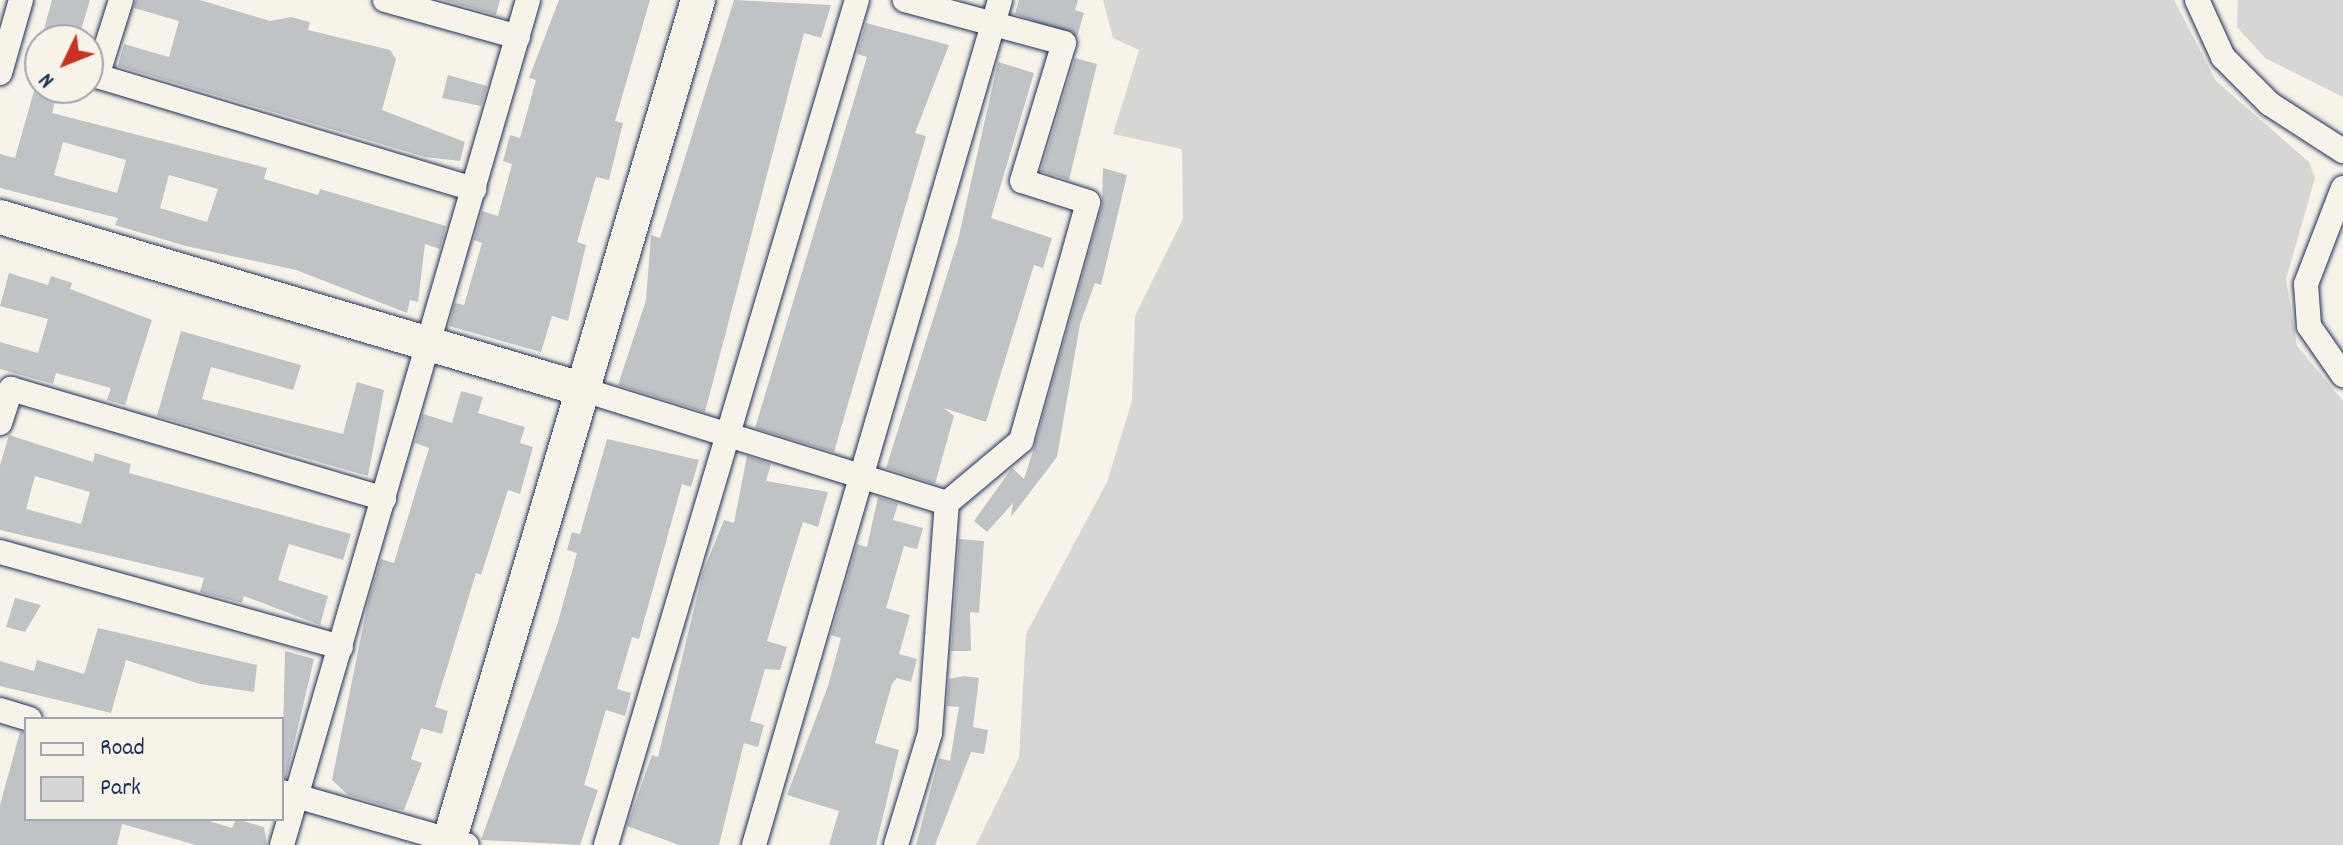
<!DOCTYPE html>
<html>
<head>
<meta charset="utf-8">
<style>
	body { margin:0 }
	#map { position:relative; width:2343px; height:845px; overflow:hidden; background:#f7f3e8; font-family:Dekko,sans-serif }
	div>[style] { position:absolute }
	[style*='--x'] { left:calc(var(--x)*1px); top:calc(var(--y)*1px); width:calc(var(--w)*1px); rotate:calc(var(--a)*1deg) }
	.green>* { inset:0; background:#d7d6d4 }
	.building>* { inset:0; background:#c0c3c5 }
	.path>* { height:4px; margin-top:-2px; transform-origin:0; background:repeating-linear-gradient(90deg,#1b2f5e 0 6px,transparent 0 12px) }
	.roads { filter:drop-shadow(0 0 2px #1b2f5e) drop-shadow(0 0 2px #1b2f5e) }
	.street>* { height:24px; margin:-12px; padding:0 12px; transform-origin:12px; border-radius:12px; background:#f7f3e8 }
	.secondary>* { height:34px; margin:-17px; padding:0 17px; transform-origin:17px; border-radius:17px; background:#f7f3e8 }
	span { translate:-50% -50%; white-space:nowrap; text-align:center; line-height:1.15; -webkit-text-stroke:7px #f7f3e8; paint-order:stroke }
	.legend { position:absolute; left:24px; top:717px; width:260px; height:104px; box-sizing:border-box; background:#f7f3e8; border:2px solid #9fa5b1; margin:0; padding:10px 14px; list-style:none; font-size:24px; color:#1b2f5e }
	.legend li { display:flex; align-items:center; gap:16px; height:40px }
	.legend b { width:40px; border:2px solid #9fa5b1 }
	.north { position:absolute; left:24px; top:24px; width:80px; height:80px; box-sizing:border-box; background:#f7f3e8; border:2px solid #9fa5b1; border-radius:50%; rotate:227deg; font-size:22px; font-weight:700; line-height:32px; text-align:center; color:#1b2f5e }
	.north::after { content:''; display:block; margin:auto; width:28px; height:36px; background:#c8321e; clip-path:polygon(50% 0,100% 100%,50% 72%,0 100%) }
</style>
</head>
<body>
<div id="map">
	<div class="green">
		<div style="clip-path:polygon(1103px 0,2174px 0,2216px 81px,2309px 162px,2315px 178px,2286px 279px,2297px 346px,2343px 401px,2343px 845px,976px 845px,1019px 758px,1026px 634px,1107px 482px,1132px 401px,1135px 316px,1183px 219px,1182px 149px,1113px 134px,1139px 50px,1113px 38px)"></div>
		<div style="clip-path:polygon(2238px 0,2343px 0,2343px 97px,2265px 58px,2237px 27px)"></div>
	</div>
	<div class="building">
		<div style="clip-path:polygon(52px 0,90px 0,78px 40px,41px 40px)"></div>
		<div style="clip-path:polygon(136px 0,200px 0,270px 21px,291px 17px,310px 22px,308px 30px,390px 50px,396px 59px,382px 110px,465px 142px,460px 161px,425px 157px,118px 66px,124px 44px,169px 57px,179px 21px,134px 8px)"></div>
		<div style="clip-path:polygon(443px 0,500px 0,496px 15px)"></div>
		<div style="clip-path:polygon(559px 0,650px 0,615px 121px,623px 123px,609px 180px,596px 177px,577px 242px,586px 245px,568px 321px,552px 316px,541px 352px,449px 326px,455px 303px,464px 305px,482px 243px,474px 240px,482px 211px,498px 216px,512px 164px,503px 161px,510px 135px,520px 138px,536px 80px,529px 78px)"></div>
		<div style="clip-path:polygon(734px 0,831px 5px,821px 38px,804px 33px,705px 412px,618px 385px,646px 300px,651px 235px,660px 238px)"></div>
		<div style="clip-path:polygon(1019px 0,1078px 0,1075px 10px,1084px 13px,1077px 37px,1015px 14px)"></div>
		<div style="clip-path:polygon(866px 23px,949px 45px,915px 133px,926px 136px,834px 452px,755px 428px,867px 57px,857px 54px)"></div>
		<div style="clip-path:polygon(1075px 58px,1097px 64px,1069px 180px,1041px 171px)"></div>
		<div style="clip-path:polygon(998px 62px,1034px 73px,991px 218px,1052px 238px,1043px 268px,1034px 265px,986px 422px,944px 408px,954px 416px,935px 484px,886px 468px,958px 240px)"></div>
		<div style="clip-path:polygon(448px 75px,487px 86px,481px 106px,442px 98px)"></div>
		<div style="clip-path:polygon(evenodd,34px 91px,56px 98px,52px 113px,267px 168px,264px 179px,318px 195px,320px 189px,446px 226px,440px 249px,425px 244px,418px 302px,410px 300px,407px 313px,296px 270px,186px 246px,115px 225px,118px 218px,0 188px,0 154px,15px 158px,34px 91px,63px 142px,126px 160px,117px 193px,54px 175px,63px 142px,34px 91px,169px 175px,218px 189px,207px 222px,160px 208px,169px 175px)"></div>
		<div style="clip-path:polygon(1103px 168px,1127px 175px,1101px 285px,1095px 283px,1080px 324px,1057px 457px,1011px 517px,1013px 503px,987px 532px,974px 521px,1012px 468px,1024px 479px,1035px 445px,1102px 206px)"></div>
		<div style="clip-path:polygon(9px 273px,48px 285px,51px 276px,72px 283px,70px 289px,152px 320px,125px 405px,107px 400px,111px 388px,56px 373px,53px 384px,0 369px,0 342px,38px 353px,48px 319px,0 306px)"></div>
		<div style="clip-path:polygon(181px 331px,301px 365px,293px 390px,211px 367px,202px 399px,343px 434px,357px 382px,384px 390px,368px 476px,157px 416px)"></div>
		<div style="clip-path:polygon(461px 391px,483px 397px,478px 413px,525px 427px,520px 443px,533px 447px,520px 494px,508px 490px,481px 575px,476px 573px,435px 707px,448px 711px,442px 734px,421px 728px,411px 759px,422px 763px,404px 810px,397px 809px,348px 795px,332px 780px,368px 602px,381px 559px,394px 563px,429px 448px,415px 443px,423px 414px,452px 423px)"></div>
		<div style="clip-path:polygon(evenodd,9px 435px,93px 462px,95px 453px,131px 464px,129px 473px,351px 534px,343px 560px,289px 544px,278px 580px,328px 596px,320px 625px,244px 596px,242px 603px,200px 592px,204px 578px,0 530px,0 465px,9px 435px,35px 476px,90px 492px,81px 524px,26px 509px,35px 476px)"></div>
		<div style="clip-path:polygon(607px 439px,699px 460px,691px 487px,682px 484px,639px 639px,632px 637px,617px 689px,631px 693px,625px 716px,606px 710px,584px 785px,598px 790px,580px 845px,481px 840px,558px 622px,577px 553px,567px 550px,572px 532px,580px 534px)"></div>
		<div style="clip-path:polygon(747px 456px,771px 464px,766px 481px,828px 492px,818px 527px,803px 522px,789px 567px,767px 641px,787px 647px,780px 670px,765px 669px,750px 721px,764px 725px,758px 747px,744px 743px,719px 845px,679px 845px,627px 826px,652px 755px,658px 757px,703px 572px,724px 520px,734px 523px)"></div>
		<div style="clip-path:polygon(878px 497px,898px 504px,893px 520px,923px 528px,917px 549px,904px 546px,886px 608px,910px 615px,899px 654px,917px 659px,911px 682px,897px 678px,892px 684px,875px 743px,899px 750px,876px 845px,829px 845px,839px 811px,787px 795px,828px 686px,841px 638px,831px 635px,857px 544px,867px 547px)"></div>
		<div style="clip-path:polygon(959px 539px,984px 541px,979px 613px,970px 612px,971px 651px,951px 651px)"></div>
		<div style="clip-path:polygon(15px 598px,41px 605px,25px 632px,6px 627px)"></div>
		<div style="clip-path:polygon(98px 628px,257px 665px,254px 692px,200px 684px,126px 660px,111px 713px,0 686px,0 661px,34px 671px,37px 660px,84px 674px)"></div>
		<div style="clip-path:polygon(285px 651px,314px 659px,286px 778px,282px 777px)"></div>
		<div style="clip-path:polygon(964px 676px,979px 678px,973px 727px,988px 730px,984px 754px,971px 752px,935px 845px,916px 845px,939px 758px,950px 761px,959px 707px,947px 706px,949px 679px)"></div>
		<div style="clip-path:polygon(20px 732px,26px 733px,26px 819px,203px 819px,232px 828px,236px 819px,264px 827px,267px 845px,196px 845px,122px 824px,117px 845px,0 845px,0 805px)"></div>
	</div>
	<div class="path">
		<div style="--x:27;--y:56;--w:14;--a:17"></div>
	</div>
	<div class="roads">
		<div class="street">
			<div style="--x:121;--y:0;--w:80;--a:107.5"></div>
			<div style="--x:97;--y:76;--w:394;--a:16.7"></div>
			<div style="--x:385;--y:0;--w:138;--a:15.5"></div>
			<div style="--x:2197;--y:0;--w:63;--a:65.5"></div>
			<div style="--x:2223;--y:57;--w:66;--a:45"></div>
			<div style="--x:2270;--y:104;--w:87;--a:32.8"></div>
			<div style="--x:0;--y:73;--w:76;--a:-74"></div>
			<div style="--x:2343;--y:188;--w:103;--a:111.1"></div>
			<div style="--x:2306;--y:284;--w:42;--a:85.9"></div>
			<div style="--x:2309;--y:326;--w:60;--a:55.2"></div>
			<div style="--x:581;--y:389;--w:383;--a:17.3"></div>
			<div style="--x:0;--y:423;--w:36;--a:-72"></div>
			<div style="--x:11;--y:389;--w:389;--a:16.4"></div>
			<div style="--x:0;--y:552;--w:354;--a:15.6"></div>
			<div style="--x:0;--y:710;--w:31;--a:17"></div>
			<div style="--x:282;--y:792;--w:192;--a:16"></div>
			<div style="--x:282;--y:845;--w:880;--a:-73.77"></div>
			<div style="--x:606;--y:845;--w:881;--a:-73.46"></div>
			<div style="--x:754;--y:845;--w:880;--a:-73.77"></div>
			<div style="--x:896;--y:845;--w:117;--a:-73.1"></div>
			<div style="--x:930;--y:733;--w:231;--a:-85.8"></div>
			<div style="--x:947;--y:503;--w:97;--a:-40"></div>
			<div style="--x:1021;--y:441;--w:248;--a:-74.3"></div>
			<div style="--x:1088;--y:202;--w:69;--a:-162.3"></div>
			<div style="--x:1022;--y:181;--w:144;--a:-73.1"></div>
			<div style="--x:1064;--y:43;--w:165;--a:-164.9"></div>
		</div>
		<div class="secondary">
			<div style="--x:0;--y:217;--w:606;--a:16.49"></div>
			<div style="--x:448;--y:845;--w:881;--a:-73.52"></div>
		</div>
	</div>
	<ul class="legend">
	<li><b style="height:10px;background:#f7f3e8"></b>Road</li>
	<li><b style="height:22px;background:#d7d6d4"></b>Park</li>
	</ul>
	<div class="north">N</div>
</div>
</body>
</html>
